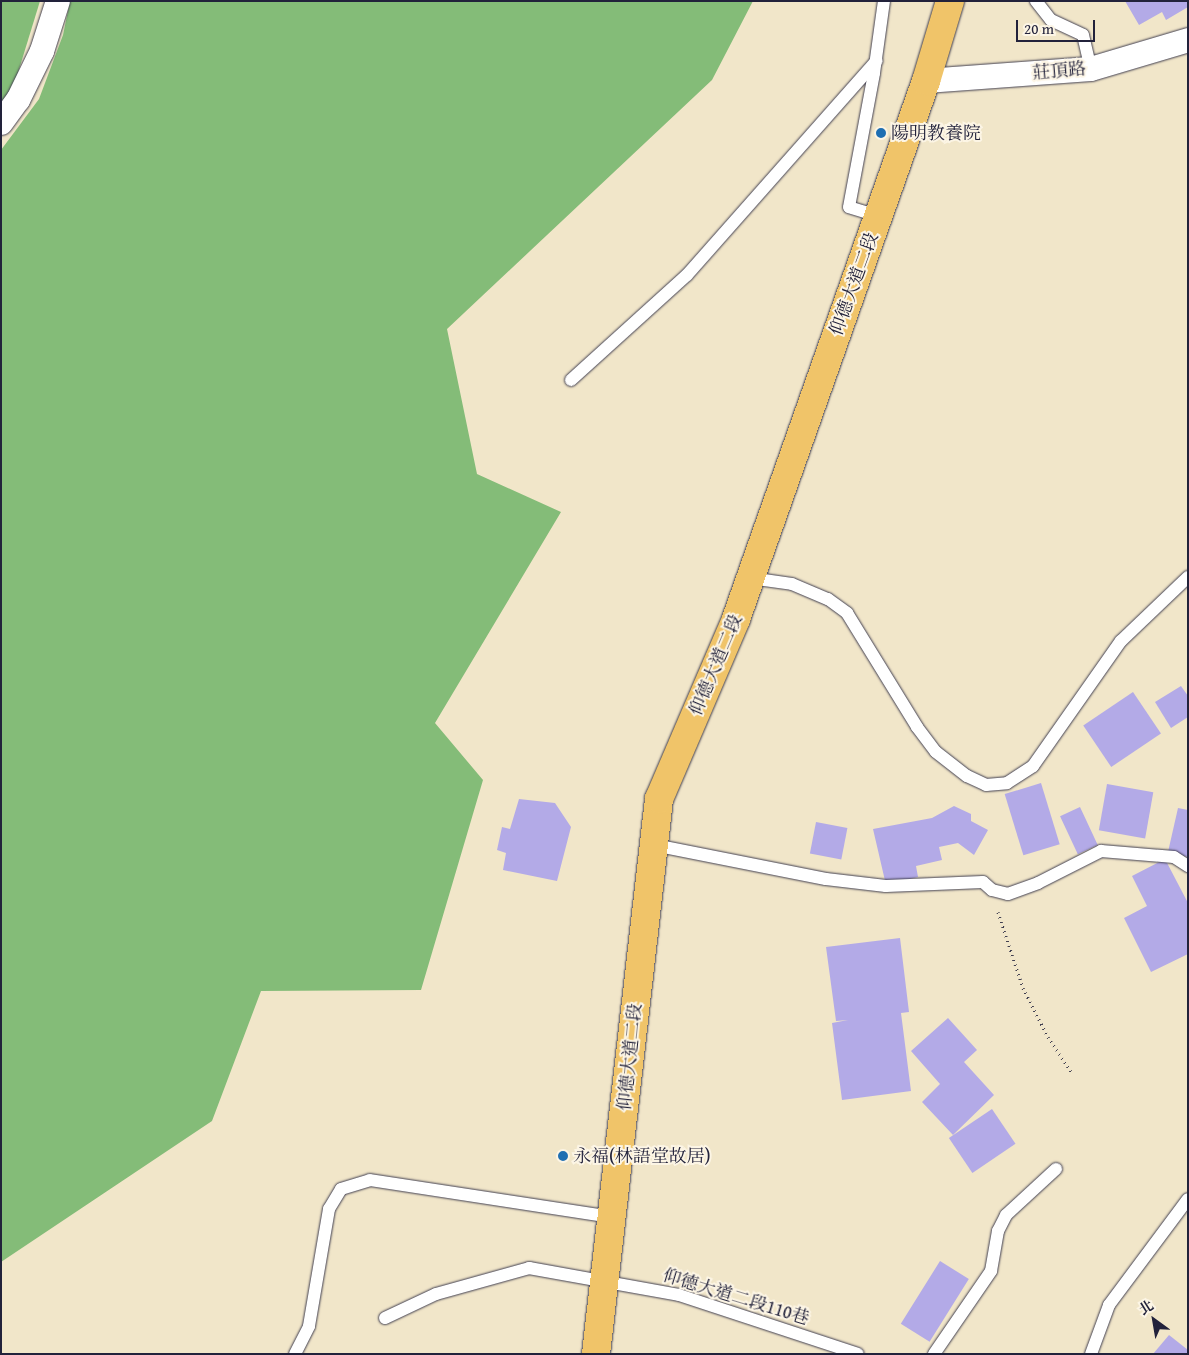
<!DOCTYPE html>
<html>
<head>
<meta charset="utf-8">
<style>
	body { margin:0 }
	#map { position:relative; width:1189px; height:1355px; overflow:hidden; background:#f1e6c9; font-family:"Gentium Book Plus","Noto Serif TC",serif }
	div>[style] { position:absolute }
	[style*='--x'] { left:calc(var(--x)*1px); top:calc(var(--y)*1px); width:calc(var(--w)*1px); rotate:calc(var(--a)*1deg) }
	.forest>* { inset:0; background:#84bc78 }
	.building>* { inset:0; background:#b3aae7; transform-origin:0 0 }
	.path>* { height:3px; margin-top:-1.5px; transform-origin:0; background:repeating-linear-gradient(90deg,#413f50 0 1px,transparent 0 5px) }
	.roads { filter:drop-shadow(0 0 1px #413f50) drop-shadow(0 0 1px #413f50) }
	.service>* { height:12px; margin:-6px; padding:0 6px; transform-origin:6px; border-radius:6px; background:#fff }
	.minor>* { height:24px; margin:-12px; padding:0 12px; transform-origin:12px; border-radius:12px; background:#fff }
	.primary>* { height:28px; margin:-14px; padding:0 14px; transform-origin:14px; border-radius:14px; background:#f0c469 }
	.dots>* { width:14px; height:14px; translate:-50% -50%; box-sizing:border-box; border:2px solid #fcf5e5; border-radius:50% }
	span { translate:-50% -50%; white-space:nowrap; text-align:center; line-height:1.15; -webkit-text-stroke:4px #fcf5e5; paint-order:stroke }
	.street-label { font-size:18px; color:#22223b }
	.poi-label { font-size:18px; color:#22223b }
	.left { translate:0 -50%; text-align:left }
	.frame { position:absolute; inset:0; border:2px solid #22223b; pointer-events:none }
	.north { position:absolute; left:1129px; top:1295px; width:50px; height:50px; -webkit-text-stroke:4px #fcf5e5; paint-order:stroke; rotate:328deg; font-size:14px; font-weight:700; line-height:20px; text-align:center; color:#22223b }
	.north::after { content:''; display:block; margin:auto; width:18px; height:22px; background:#22223b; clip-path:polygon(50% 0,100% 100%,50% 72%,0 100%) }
	.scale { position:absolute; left:1016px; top:20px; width:79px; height:22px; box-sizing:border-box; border:2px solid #22223b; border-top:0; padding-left:6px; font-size:15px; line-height:18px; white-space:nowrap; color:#22223b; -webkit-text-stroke:4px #fcf5e5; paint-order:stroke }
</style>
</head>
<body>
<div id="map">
	<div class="forest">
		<div style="clip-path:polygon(1px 1px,40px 1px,13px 89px,1px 105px)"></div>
		<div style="clip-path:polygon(70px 1px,753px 1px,712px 80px,447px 329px,477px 474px,561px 512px,435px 723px,483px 780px,421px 990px,261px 991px,212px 1121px,1px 1262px,1px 150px,39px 99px,63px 35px)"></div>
	</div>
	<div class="building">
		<div style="clip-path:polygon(1125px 1px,1188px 1px,1188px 7px,1166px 20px,1162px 12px,1139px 25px)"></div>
		<div style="clip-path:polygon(1181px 686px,1188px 696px,1188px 717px,1171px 728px,1155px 702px)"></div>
		<div style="left:1133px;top:692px;width:50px;height:60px;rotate:56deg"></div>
		<div style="left:1041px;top:783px;width:64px;height:38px;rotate:73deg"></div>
		<div style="left:1107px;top:784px;width:47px;height:47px;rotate:10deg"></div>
		<div style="clip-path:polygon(519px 799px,555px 803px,571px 827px,557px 881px,503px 870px,506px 853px,497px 850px,502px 827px,510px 829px)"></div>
		<div style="clip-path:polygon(954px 806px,971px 814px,971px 821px,988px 830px,974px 855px,958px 843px,939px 847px,942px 860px,916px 866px,918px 877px,886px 885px,873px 829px,932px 818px)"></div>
		<div style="left:1080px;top:807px;width:42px;height:22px;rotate:65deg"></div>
		<div style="clip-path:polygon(1178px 808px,1188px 810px,1188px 857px,1168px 852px)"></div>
		<div style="left:816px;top:822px;width:32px;height:32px;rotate:11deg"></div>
		<div style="clip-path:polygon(1165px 859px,1188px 903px,1188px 954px,1151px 972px,1124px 918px,1147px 906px,1132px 876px)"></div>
		<div style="clip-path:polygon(900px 938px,909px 1012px,901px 1013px,911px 1091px,842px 1100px,832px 1023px,848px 1020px,836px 1021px,826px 947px)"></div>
		<div style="clip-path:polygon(948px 1018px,977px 1050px,964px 1062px,994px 1095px,953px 1135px,922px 1102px,940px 1084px,911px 1051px)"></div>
		<div style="left:992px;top:1109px;width:42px;height:52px;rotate:56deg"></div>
		<div style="left:940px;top:1261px;width:34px;height:74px;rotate:32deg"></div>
		<div style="clip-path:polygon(1169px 1335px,1188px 1350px,1188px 1354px,1153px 1354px)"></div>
	</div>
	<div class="path">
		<div style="--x:998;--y:912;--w:80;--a:71.8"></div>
		<div style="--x:1023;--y:988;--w:55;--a:63"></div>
		<div style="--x:1048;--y:1037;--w:43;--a:56.3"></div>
	</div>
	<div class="roads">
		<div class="service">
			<div style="--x:1036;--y:1;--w:24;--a:52"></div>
			<div style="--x:1051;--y:20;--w:35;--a:25"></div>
			<div style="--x:1083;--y:35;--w:35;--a:77"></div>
			<div style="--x:878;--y:216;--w:30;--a:-163"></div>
			<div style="--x:849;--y:207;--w:136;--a:-79.4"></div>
			<div style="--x:874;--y:73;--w:73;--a:-82.1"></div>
			<div style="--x:571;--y:380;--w:156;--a:-42.2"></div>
			<div style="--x:687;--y:275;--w:286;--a:-48.5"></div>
			<div style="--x:750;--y:578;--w:42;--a:8.1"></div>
			<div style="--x:792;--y:584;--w:39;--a:23"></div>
			<div style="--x:828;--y:599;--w:24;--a:36"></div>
			<div style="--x:847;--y:613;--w:134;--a:58.4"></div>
			<div style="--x:917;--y:727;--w:31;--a:53"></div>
			<div style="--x:936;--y:752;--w:39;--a:38"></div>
			<div style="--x:967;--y:776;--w:21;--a:25"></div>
			<div style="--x:986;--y:785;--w:21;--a:-5"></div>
			<div style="--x:1007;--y:783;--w:31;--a:-33"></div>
			<div style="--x:1033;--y:766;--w:153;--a:-54.9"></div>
			<div style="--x:1121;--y:641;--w:93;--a:-43.7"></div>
			<div style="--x:654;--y:845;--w:175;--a:11.2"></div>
			<div style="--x:826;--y:879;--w:60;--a:6.7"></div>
			<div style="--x:886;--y:886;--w:97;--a:-2.4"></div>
			<div style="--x:983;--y:882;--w:12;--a:42"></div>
			<div style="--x:992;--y:890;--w:16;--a:14"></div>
			<div style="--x:1008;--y:894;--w:32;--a:-20"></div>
			<div style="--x:1038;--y:883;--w:71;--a:-26.9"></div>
			<div style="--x:1101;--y:851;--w:73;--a:4.7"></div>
			<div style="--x:1174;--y:857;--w:17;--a:33"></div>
			<div style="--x:385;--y:1318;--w:56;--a:-25.2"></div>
			<div style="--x:436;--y:1294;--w:97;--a:-15.6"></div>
			<div style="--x:529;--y:1268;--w:152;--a:10.2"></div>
			<div style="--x:679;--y:1295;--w:188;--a:18.2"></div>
			<div style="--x:295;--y:1354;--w:31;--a:-63"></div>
			<div style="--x:309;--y:1326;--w:119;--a:-80.3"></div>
			<div style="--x:329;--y:1209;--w:23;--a:-59"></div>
			<div style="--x:341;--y:1189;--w:30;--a:-17"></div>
			<div style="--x:370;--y:1180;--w:245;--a:8.7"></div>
			<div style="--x:934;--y:1354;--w:101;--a:-55.5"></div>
			<div style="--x:991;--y:1271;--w:41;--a:-80.1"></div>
			<div style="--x:998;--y:1231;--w:18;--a:-63"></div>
			<div style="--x:1006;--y:1215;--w:68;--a:-42.6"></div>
			<div style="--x:1091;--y:1354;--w:52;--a:-69.8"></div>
			<div style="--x:1109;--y:1305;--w:132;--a:-53.3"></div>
		</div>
		<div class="minor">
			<div style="--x:926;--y:81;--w:165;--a:-4.2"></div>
			<div style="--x:1091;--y:69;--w:101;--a:-16.6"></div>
			<div style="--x:1;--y:123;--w:29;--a:-54"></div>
			<div style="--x:18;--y:100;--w:55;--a:-63.9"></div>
			<div style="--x:42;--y:51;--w:52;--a:-72.3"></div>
		</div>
		<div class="primary">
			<div style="--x:596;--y:1354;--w:559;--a:-83.52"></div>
			<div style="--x:659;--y:799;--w:196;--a:-66.8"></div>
			<div style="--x:736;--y:619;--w:571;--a:-70.55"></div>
			<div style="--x:926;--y:81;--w:84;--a:-73.3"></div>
		</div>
	</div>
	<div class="dots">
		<div style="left:881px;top:133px;background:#1f6fb2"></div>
		<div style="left:563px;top:1156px;background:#1f6fb2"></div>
	</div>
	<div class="street-label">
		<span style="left:1059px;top:71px;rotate:-5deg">莊頂路</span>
		<span style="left:854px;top:284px;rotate:-70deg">仰德大道二段</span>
		<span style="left:716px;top:665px;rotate:-67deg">仰德大道二段</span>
		<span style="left:630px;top:1057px;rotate:-84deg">仰德大道二段</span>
		<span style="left:736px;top:1297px;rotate:17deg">仰德大道二段110巷</span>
	</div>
	<div class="poi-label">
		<span class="left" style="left:891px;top:133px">陽明教養院</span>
		<span class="left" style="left:573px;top:1156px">永福(林語堂故居)</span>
	</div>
	<div class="frame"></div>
	<div class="north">北</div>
	<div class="scale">20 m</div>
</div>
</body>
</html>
